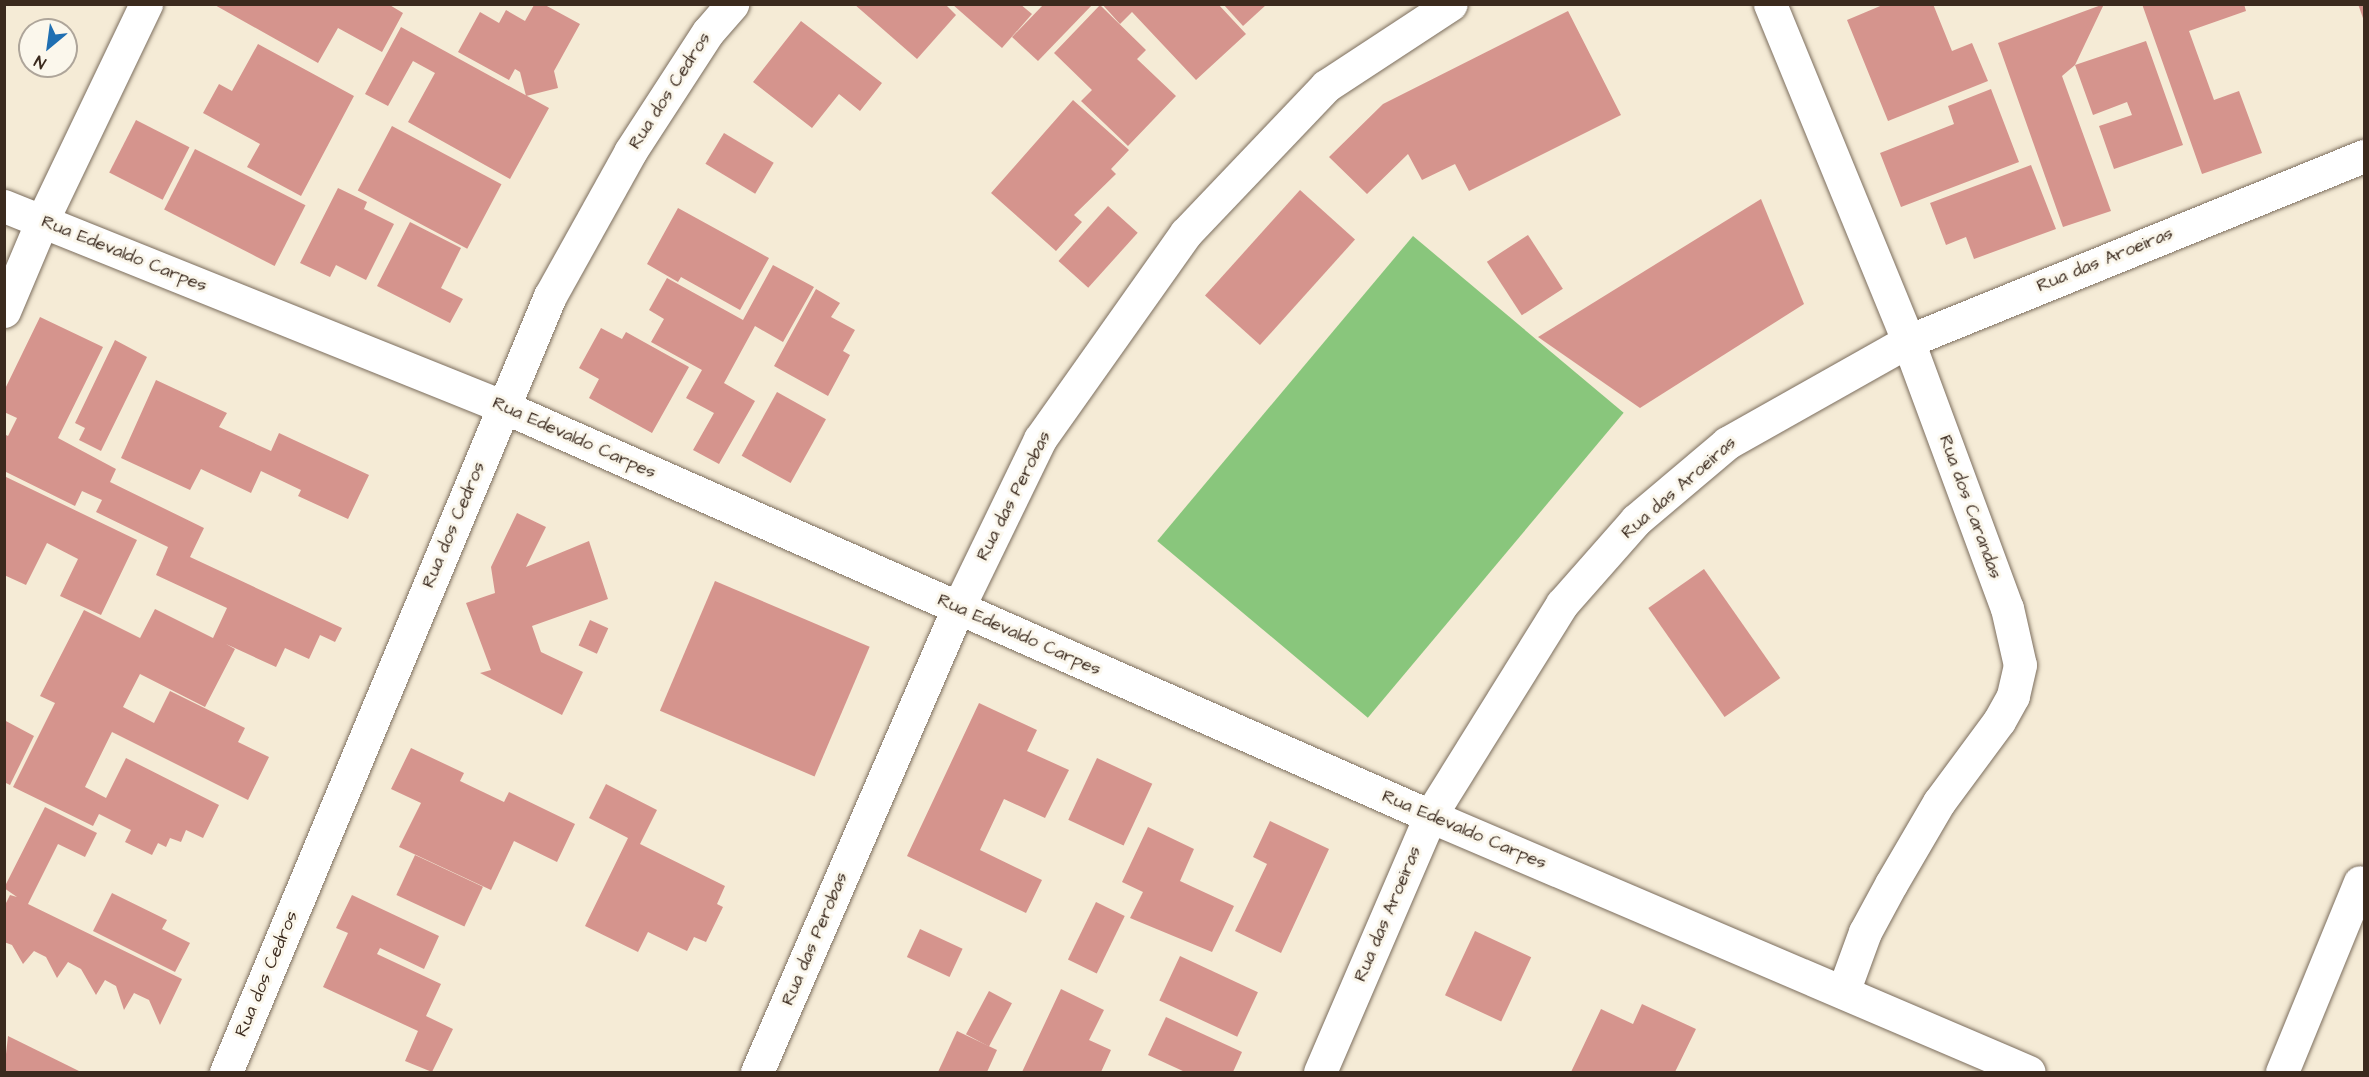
<!DOCTYPE html>
<html>
<head>
<meta charset="utf-8">
<style>
	body { margin:0 }
	#map { position:relative; width:2369px; height:1077px; overflow:hidden; background:#f5ebd6; font-family:"Architects Daughter",sans-serif }
	div>[style] { position:absolute }
	[style*='--x'] { left:calc(var(--x)*1px); top:calc(var(--y)*1px); width:calc(var(--w)*1px); rotate:calc(var(--a)*1deg) }
	.green>* { inset:0; background:#89c67c; transform-origin:0 0 }
	.building>* { inset:0; background:#d5948d; transform-origin:0 0 }
	.roads { filter:drop-shadow(0 0 2px #7c6e5e) drop-shadow(0 0 2px #7c6e5e) }
	.street>* { height:33px; margin:-16.5px; padding:0 16.5px; transform-origin:16.5px; border-radius:16.5px; background:#fff }
	span { translate:-50% -50%; white-space:nowrap; text-align:center; line-height:1.15; -webkit-text-stroke:6px #fbf7ec; paint-order:stroke }
	.street-label { font-size:18px; color:#3b2a1e }
	.frame { position:absolute; inset:0; border:6px solid #3b2a1e; pointer-events:none }
	.north { position:absolute; left:18px; top:18px; width:60px; height:60px; box-sizing:border-box; background:#fbf7ec; border:2px solid #aea59a; border-radius:50%; rotate:209deg; font-size:16px; font-weight:700; line-height:24px; text-align:center; color:#3b2a1e }
	.north::after { content:''; display:block; margin:auto; width:21px; height:27px; background:#1f6fb2; clip-path:polygon(50% 0,100% 100%,50% 72%,0 100%) }
</style>
</head>
<body>
<div id="map">
	<div class="green">
		<div style="left:1413px;top:236px;width:275px;height:398px;rotate:40deg"></div>
	</div>
	<div class="building">
		<div style="clip-path:polygon(213px 4px,388px 4px,403px 13px,382px 52px,338px 28px,318px 63px)"></div>
		<div style="clip-path:polygon(854px 4px,945px 4px,956px 15px,917px 59px)"></div>
		<div style="clip-path:polygon(952px 4px,1020px 4px,1032px 14px,1002px 48px)"></div>
		<div style="clip-path:polygon(1044px 4px,1093px 4px,1038px 61px,1012px 37px)"></div>
		<div style="clip-path:polygon(1102px 4px,1218px 4px,1246px 34px,1196px 80px,1132px 12px,1120px 24px)"></div>
		<div style="clip-path:polygon(1885px 4px,1933px 4px,1952px 51px,1972px 43px,1988px 81px,1888px 121px,1847px 20px)"></div>
		<div style="clip-path:polygon(2104px 4px,2075px 65px,2062px 76px,2111px 211px,2063px 227px,1998px 43px)"></div>
		<div style="clip-path:polygon(2142px 4px,2244px 4px,2246px 11px,2189px 31px,2214px 100px,2239px 91px,2262px 153px,2202px 174px)"></div>
		<div style="clip-path:polygon(2358px 4px,2364px 4px,2364px 21px)"></div>
		<div style="clip-path:polygon(534px 5px,545px 5px,580px 24px,554px 71px,558px 88px,526px 96px,520px 72px,515px 69px,509px 80px,458px 52px,480px 12px,499px 23px,506px 10px,525px 21px)"></div>
		<div style="clip-path:polygon(1100px 5px,1146px 50px,1137px 59px,1176px 96px,1128px 146px,1081px 101px,1092px 90px,1054px 53px)"></div>
		<div style="clip-path:polygon(1224px 5px,1266px 5px,1243px 26px)"></div>
		<div style="clip-path:polygon(1568px 11px,1621px 115px,1469px 191px,1455px 164px,1422px 180px,1408px 154px,1367px 194px,1329px 157px,1383px 104px)"></div>
		<div style="clip-path:polygon(801px 21px,882px 83px,860px 111px,839px 94px,812px 128px,753px 82px)"></div>
		<div style="clip-path:polygon(401px 27px,549px 108px,510px 179px,408px 122px,435px 73px,413px 61px,388px 106px,365px 94px)"></div>
		<div style="clip-path:polygon(2146px 41px,2183px 145px,2114px 169px,2099px 126px,2132px 115px,2127px 102px,2093px 115px,2075px 65px)"></div>
		<div style="clip-path:polygon(258px 44px,354px 96px,301px 196px,247px 167px,260px 144px,203px 113px,219px 84px,232px 91px)"></div>
		<div style="clip-path:polygon(1991px 89px,2019px 162px,1901px 207px,1880px 153px,1954px 124px,1948px 106px)"></div>
		<div style="clip-path:polygon(1073px 100px,1129px 150px,1111px 169px,1116px 174px,1074px 215px,1082px 222px,1056px 251px,991px 193px)"></div>
		<div style="left:136px;top:120px;width:60px;height:59px;rotate:27deg"></div>
		<div style="left:392px;top:126px;width:124px;height:73px;rotate:28deg"></div>
		<div style="left:724px;top:133px;width:58px;height:36px;rotate:31deg"></div>
		<div style="left:195px;top:149px;width:124px;height:68px;rotate:27deg"></div>
		<div style="clip-path:polygon(2031px 165px,2056px 229px,1974px 259px,1966px 237px,1946px 245px,1930px 203px)"></div>
		<div style="clip-path:polygon(338px 188px,367px 202px,364px 209px,394px 224px,366px 280px,336px 265px,330px 277px,300px 263px)"></div>
		<div style="left:1300px;top:190px;width:74px;height:142px;rotate:42deg"></div>
		<div style="clip-path:polygon(1761px 199px,1804px 304px,1640px 408px,1538px 337px)"></div>
		<div style="left:1108px;top:206px;width:40px;height:74px;rotate:42deg"></div>
		<div style="clip-path:polygon(678px 208px,769px 258px,740px 310px,681px 277px,678px 282px,647px 264px)"></div>
		<div style="clip-path:polygon(410px 222px,461px 248px,441px 288px,463px 299px,450px 323px,377px 286px)"></div>
		<div style="left:1528px;top:235px;width:64px;height:49px;rotate:57deg"></div>
		<div style="clip-path:polygon(773px 265px,814px 287px,783px 342px,755px 326px,724px 383px,755px 401px,719px 464px,693px 450px,714px 413px,686px 398px,702px 370px,651px 342px,664px 319px,649px 310px,667px 278px,743px 320px)"></div>
		<div style="clip-path:polygon(816px 289px,840px 303px,831px 317px,855px 330px,843px 351px,850px 355px,828px 396px,774px 366px)"></div>
		<div style="clip-path:polygon(40px 317px,103px 347px,58px 438px,116px 469px,110px 482px,204px 528px,190px 557px,342px 628px,335px 642px,320px 635px,309px 659px,285px 648px,276px 667px,226px 644px,235px 649px,205px 707px,140px 674px,123px 707px,154px 723px,170px 691px,245px 728px,238px 742px,269px 757px,248px 800px,112px 732px,85px 787px,106px 798px,126px 758px,219px 805px,203px 838px,186px 830px,181px 842px,170px 838px,166px 847px,158px 843px,152px 855px,125px 842px,131px 830px,99px 814px,93px 826px,13px 787px,55px 703px,40px 696px,84px 610px,140px 638px,155px 609px,213px 638px,227px 608px,156px 575px,168px 547px,96px 512px,102px 500px,82px 491px,75px 506px,4px 471px,4px 434px,8px 436px,17px 418px,4px 412px,4px 391px)"></div>
		<div style="clip-path:polygon(601px 328px,622px 339px,626px 332px,689px 367px,652px 433px,589px 398px,599px 379px,579px 368px)"></div>
		<div style="clip-path:polygon(115px 340px,147px 357px,101px 451px,79px 440px,85px 428px,75px 423px)"></div>
		<div style="clip-path:polygon(156px 380px,227px 413px,219px 427px,271px 451px,279px 433px,369px 475px,348px 519px,298px 496px,301px 490px,261px 471px,251px 493px,201px 469px,190px 490px,121px 458px)"></div>
		<div style="left:777px;top:392px;width:56px;height:73px;rotate:29deg"></div>
		<div style="clip-path:polygon(4px 476px,137px 540px,101px 615px,60px 596px,78px 559px,47px 543px,26px 585px,4px 575px)"></div>
		<div style="clip-path:polygon(517px 513px,546px 527px,526px 567px,589px 541px,608px 599px,532px 626px,541px 652px,583px 672px,562px 715px,480px 673px,491px 670px,466px 603px,495px 593px,491px 567px)"></div>
		<div style="left:1704px;top:569px;width:133px;height:68px;rotate:55deg"></div>
		<div style="left:715px;top:581px;width:168px;height:141px;rotate:23deg"></div>
		<div style="left:590px;top:620px;width:20px;height:28px;rotate:24deg"></div>
		<div style="clip-path:polygon(979px 703px,1037px 730px,1027px 751px,1069px 770px,1045px 818px,1004px 799px,980px 850px,1042px 880px,1026px 913px,907px 856px)"></div>
		<div style="clip-path:polygon(4px 720px,34px 736px,10px 785px,4px 782px)"></div>
		<div style="clip-path:polygon(411px 748px,464px 773px,460px 781px,504px 802px,509px 792px,575px 824px,557px 862px,514px 841px,491px 890px,399px 847px,421px 803px,391px 789px)"></div>
		<div style="left:1097px;top:758px;width:61px;height:68px;rotate:25deg"></div>
		<div style="clip-path:polygon(606px 784px,657px 810px,640px 844px,725px 886px,717px 904px,723px 907px,706px 942px,694px 937px,687px 951px,648px 932px,638px 952px,585px 926px,628px 838px,589px 818px)"></div>
		<div style="clip-path:polygon(45px 807px,97px 833px,85px 857px,58px 844px,28px 904px,182px 979px,160px 1025px,149px 1000px,134px 993px,124px 1010px,116px 986px,105px 980px,96px 995px,81px 969px,68px 962px,57px 978px,46px 957px,34px 951px,23px 964px,12px 945px,4px 942px,4px 907px,10px 895px,17px 897px,4px 888px)"></div>
		<div style="clip-path:polygon(1270px 821px,1329px 849px,1281px 953px,1235px 931px,1267px 864px,1253px 857px)"></div>
		<div style="clip-path:polygon(1148px 827px,1194px 849px,1180px 881px,1234px 906px,1212px 952px,1130px 918px,1143px 892px,1122px 882px)"></div>
		<div style="left:415px;top:855px;width:75px;height:44px;rotate:25deg"></div>
		<div style="clip-path:polygon(112px 893px,167px 920px,162px 929px,190px 943px,175px 972px,93px 931px)"></div>
		<div style="clip-path:polygon(352px 895px,439px 936px,424px 969px,380px 948px,377px 954px,441px 984px,426px 1016px,453px 1029px,432px 1072px,405px 1061px,418px 1031px,323px 987px,348px 933px,336px 928px)"></div>
		<div style="left:1096px;top:902px;width:32px;height:64px;rotate:26deg"></div>
		<div style="left:920px;top:929px;width:47px;height:31px;rotate:25deg"></div>
		<div style="left:1475px;top:931px;width:62px;height:71px;rotate:25deg"></div>
		<div style="left:1180px;top:956px;width:86px;height:49px;rotate:25deg"></div>
		<div style="clip-path:polygon(1061px 989px,1104px 1010px,1089px 1040px,1111px 1050px,1101px 1072px,1022px 1072px)"></div>
		<div style="left:989px;top:991px;width:26px;height:49px;rotate:28deg"></div>
		<div style="clip-path:polygon(1642px 1004px,1696px 1029px,1675px 1072px,1571px 1072px,1601px 1009px,1633px 1024px)"></div>
		<div style="clip-path:polygon(1166px 1017px,1242px 1052px,1233px 1072px,1185px 1072px,1148px 1055px)"></div>
		<div style="clip-path:polygon(957px 1031px,997px 1050px,987px 1072px,938px 1072px)"></div>
		<div style="clip-path:polygon(8px 1036px,81px 1072px,4px 1072px)"></div>
	</div>
	<div class="roads">
		<div class="street">
			<div style="--x:1770;--y:4;--w:364;--a:67.7"></div>
			<div style="--x:1908;--y:341;--w:285;--a:69.7"></div>
			<div style="--x:2007;--y:608;--w:58;--a:77.2"></div>
			<div style="--x:2020;--y:665;--w:32;--a:103"></div>
			<div style="--x:2013;--y:696;--w:29;--a:119"></div>
			<div style="--x:1999;--y:721;--w:101;--a:126.5"></div>
			<div style="--x:1939;--y:802;--w:95;--a:120.3"></div>
			<div style="--x:1891;--y:884;--w:55;--a:118.4"></div>
			<div style="--x:1865;--y:932;--w:64;--a:110.1"></div>
			<div style="--x:4;--y:206;--w:539;--a:21.9"></div>
			<div style="--x:504;--y:407;--w:1012;--a:23.83"></div>
			<div style="--x:1430;--y:816;--w:651;--a:23.14"></div>
			<div style="--x:4;--y:311;--w:98;--a:-67.1"></div>
			<div style="--x:42;--y:221;--w:241;--a:-64.4"></div>
			<div style="--x:226;--y:1072;--w:841;--a:-67.34"></div>
			<div style="--x:550;--y:296;--w:165;--a:-60.9"></div>
			<div style="--x:630;--y:152;--w:143;--a:-57"></div>
			<div style="--x:708;--y:32;--w:37;--a:-49"></div>
			<div style="--x:757;--y:1072;--w:506;--a:-66.58"></div>
			<div style="--x:958;--y:608;--w:188;--a:-64.1"></div>
			<div style="--x:1040;--y:439;--w:252;--a:-54.7"></div>
			<div style="--x:1186;--y:233;--w:203;--a:-46.4"></div>
			<div style="--x:1326;--y:86;--w:149;--a:-33.3"></div>
			<div style="--x:1320;--y:1072;--w:279;--a:-66.7"></div>
			<div style="--x:1430;--y:816;--w:250;--a:-58.1"></div>
			<div style="--x:1562;--y:604;--w:112;--a:-48.6"></div>
			<div style="--x:1636;--y:520;--w:119;--a:-40.2"></div>
			<div style="--x:1727;--y:443;--w:208;--a:-29.4"></div>
			<div style="--x:1908;--y:341;--w:492;--a:-22.1"></div>
			<div style="--x:2282;--y:1072;--w:205;--a:-67.7"></div>
		</div>
	</div>
	<div class="street-label">
		<span style="left:670px;top:91px;rotate:-57deg">Rua dos Cedros</span>
		<span style="left:124px;top:254px;rotate:22deg">Rua Edevaldo Carpes</span>
		<span style="left:2105px;top:260px;rotate:-22deg">Rua das Aroeiras</span>
		<span style="left:574px;top:438px;rotate:24deg">Rua Edevaldo Carpes</span>
		<span style="left:1679px;top:488px;rotate:-41deg">Rua das Aroeiras</span>
		<span style="left:1014px;top:496px;rotate:-63deg">Rua das Perobas</span>
		<span style="left:1970px;top:507px;rotate:70deg">Rua dos Carandas</span>
		<span style="left:454px;top:525px;rotate:-67deg">Rua dos Cedros</span>
		<span style="left:1019px;top:635px;rotate:24deg">Rua Edevaldo Carpes</span>
		<span style="left:1464px;top:830px;rotate:23deg">Rua Edevaldo Carpes</span>
		<span style="left:1388px;top:914px;rotate:-67deg">Rua das Aroeiras</span>
		<span style="left:815px;top:939px;rotate:-67deg">Rua das Perobas</span>
		<span style="left:267px;top:974px;rotate:-67deg">Rua dos Cedros</span>
	</div>
	<div class="frame"></div>
	<div class="north">N</div>
</div>
</body>
</html>
